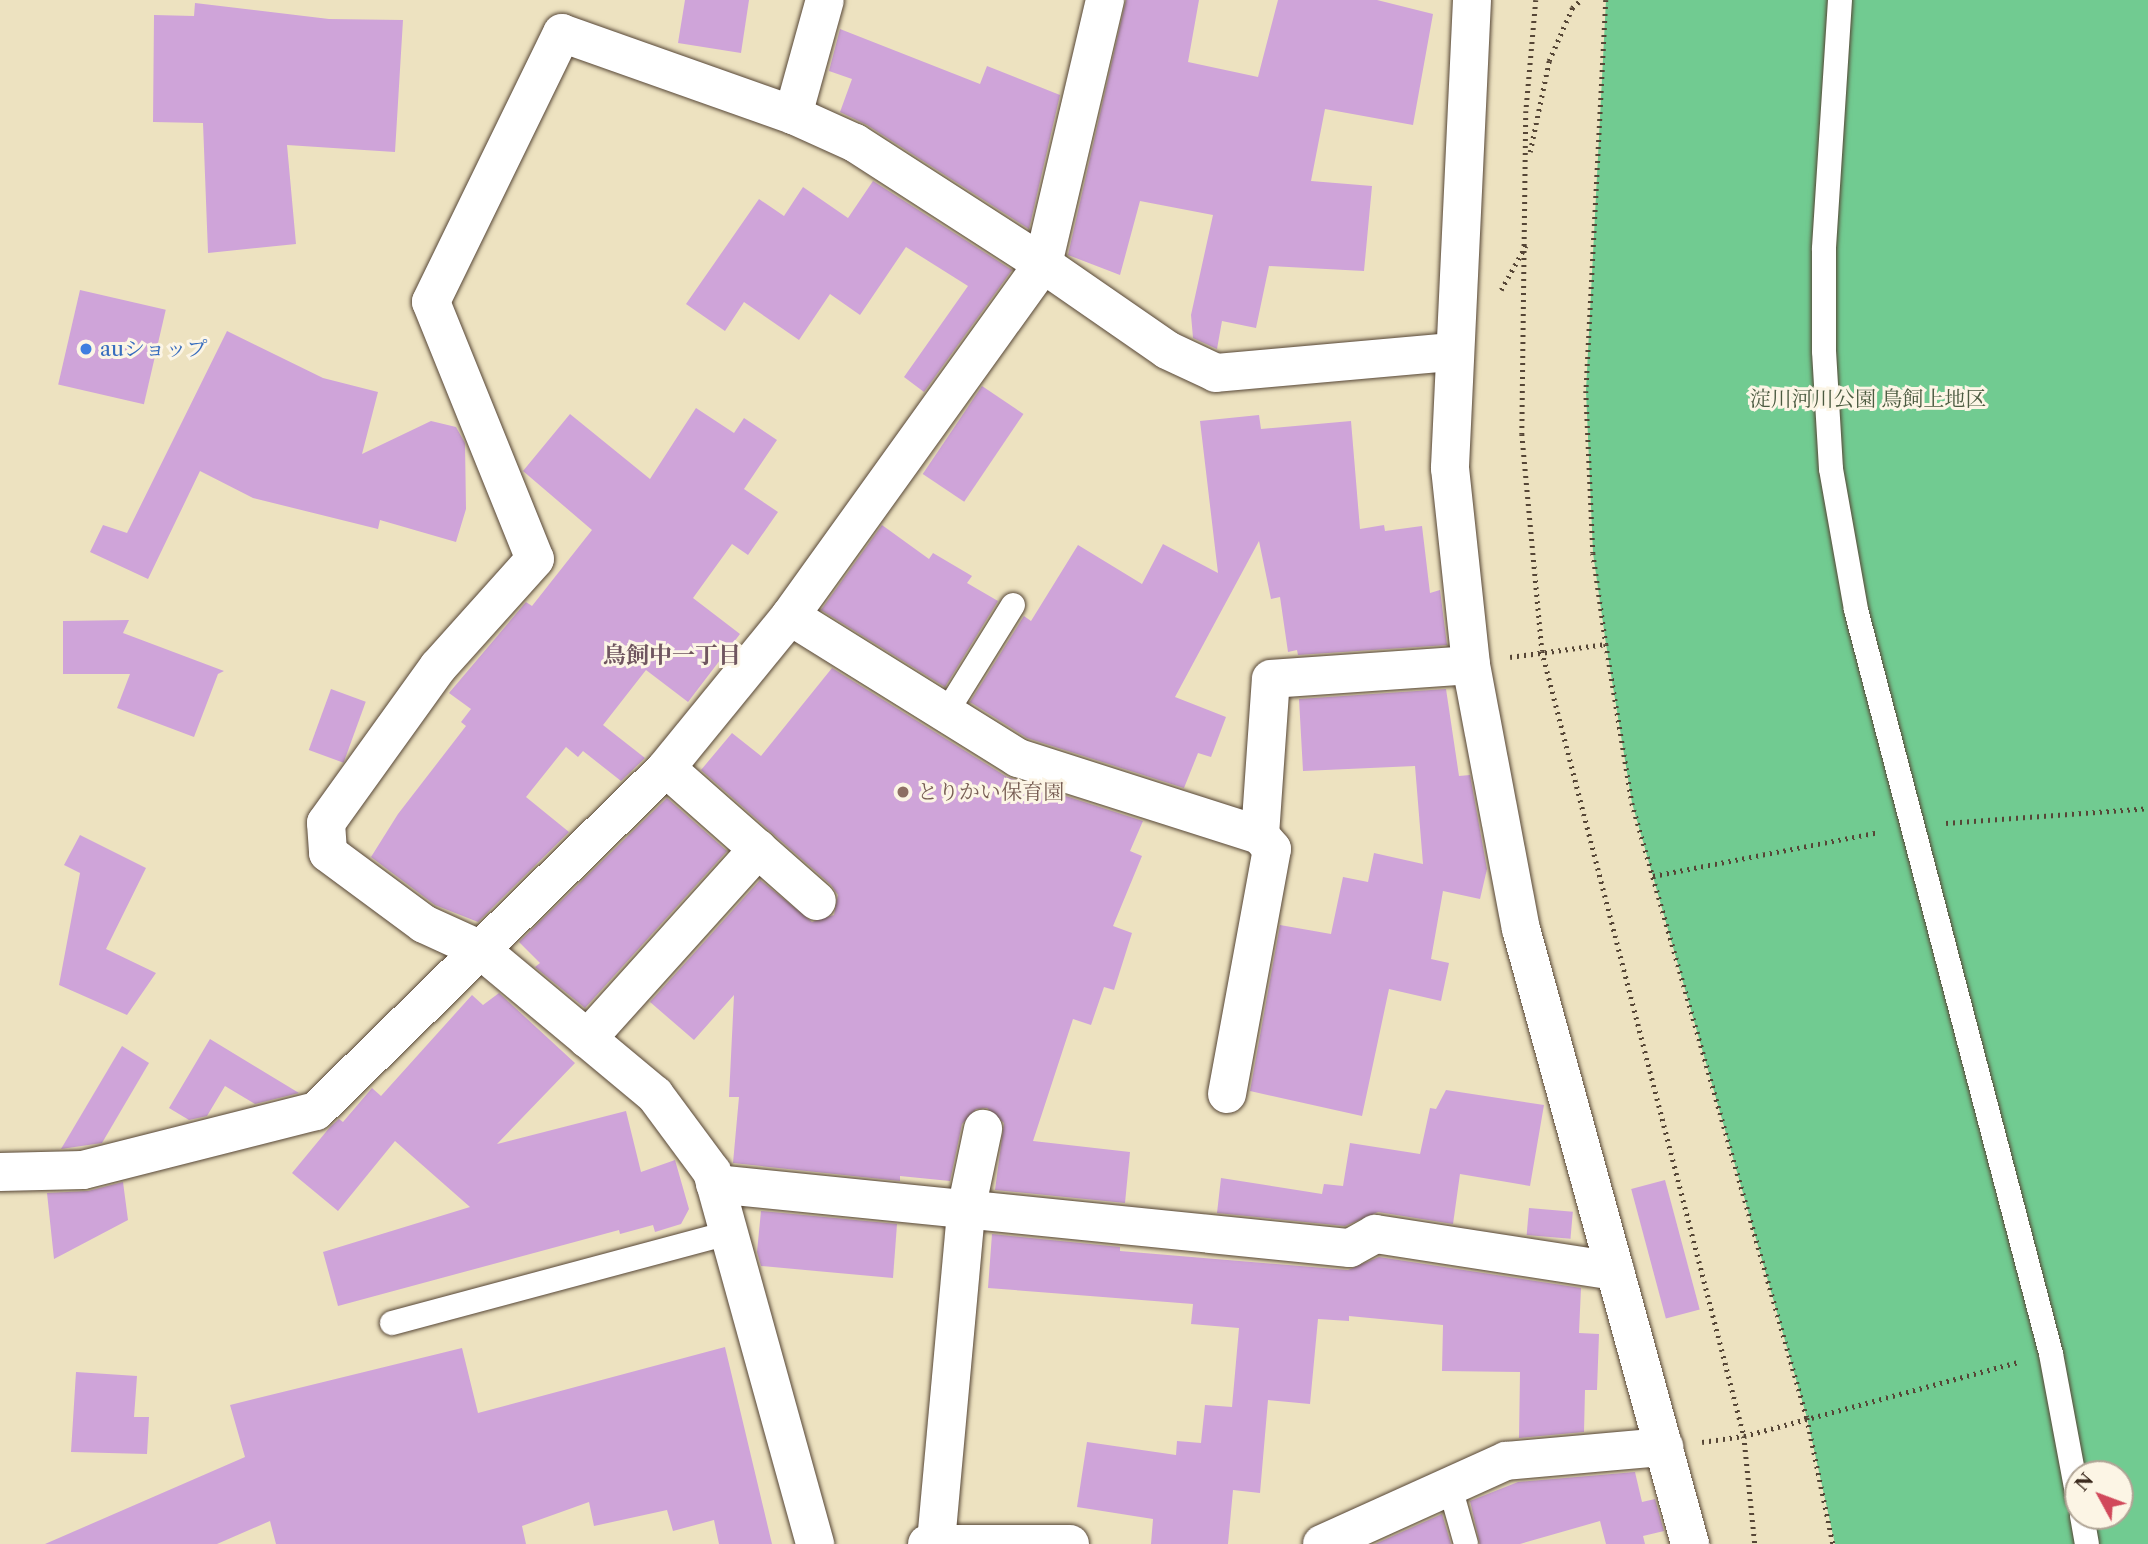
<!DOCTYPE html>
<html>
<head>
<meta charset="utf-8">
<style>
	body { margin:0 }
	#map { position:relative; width:2148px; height:1544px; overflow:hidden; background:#ede2c0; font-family:"Libre Caslon Text","Noto Serif JP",serif }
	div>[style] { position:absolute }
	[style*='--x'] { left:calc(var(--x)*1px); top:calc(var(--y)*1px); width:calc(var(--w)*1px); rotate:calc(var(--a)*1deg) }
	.green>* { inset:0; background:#71cb91 }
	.building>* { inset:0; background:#cfa4d9; transform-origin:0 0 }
	.path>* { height:4.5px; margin-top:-2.25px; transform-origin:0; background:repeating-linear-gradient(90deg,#564636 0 2px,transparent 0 7px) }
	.roads { filter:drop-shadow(0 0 2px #564636) drop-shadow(0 0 2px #564636) }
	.service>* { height:24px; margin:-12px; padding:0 12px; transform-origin:12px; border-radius:12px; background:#fff }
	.minor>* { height:38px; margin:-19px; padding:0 19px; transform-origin:19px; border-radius:19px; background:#fff }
	.dots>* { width:19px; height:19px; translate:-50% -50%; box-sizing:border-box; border:4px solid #fcf5e5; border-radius:50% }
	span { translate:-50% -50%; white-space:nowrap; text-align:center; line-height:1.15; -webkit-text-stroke:6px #fcf5e5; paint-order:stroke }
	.shop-label { font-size:21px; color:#366cbe }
	.left { translate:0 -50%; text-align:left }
	.park-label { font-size:21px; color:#4b5a40 }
	.education-label { font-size:21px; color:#785e54 }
	.neighbourhood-label { font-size:23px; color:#6f555f; font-weight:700 }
	.north { position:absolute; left:2064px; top:1460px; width:70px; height:70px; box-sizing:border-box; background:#fcf5e5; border:2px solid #afa495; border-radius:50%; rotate:311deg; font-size:19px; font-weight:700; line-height:28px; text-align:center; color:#3b2a1e }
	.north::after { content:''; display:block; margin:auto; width:24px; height:32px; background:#d1495b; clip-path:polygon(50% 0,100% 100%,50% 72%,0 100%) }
</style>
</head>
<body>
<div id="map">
	<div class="green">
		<div style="clip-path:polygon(evenodd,1606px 0,2148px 0,2148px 1544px,1835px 1544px,1807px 1418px,1632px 803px,1606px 644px,1593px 553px,1586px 391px,1606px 0,2078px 1474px,2120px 1474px,2120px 1516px,2078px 1516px,2078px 1474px)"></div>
	</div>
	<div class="building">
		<div style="clip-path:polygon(685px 0,749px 0,741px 53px,678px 43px)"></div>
		<div style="clip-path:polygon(1126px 0,1199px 0,1188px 62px,1258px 77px,1278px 0,1377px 0,1433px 14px,1413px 125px,1325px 109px,1311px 181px,1372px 186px,1364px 271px,1269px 266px,1256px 328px,1222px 321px,1217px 349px,1193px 338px,1191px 315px,1213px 215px,1140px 201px,1120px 275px,1068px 255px)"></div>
		<div style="clip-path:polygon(195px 3px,329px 19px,403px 20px,395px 152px,287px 145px,296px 244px,208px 253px,203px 123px,153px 122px,154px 15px,194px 16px)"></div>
		<div style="clip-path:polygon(840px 29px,980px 84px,987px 66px,1060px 95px,1029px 229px,867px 125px,840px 112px,852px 79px,829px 71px)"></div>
		<div style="clip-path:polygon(873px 181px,1012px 270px,924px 392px,904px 377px,968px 286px,906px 247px,860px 315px,830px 294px,799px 340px,744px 302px,725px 331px,686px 304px,759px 199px,784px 216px,803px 187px,848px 218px)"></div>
		<div style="left:80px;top:290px;width:88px;height:97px;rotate:13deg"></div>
		<div style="clip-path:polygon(227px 331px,323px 378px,378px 392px,362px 454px,431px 421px,456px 427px,465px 443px,466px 509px,456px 542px,380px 520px,378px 529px,253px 498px,200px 471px,148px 579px,90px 552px,103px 525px,127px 533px)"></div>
		<div style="left:982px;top:386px;width:50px;height:106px;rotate:34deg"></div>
		<div style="clip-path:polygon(696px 408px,734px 433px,744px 418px,777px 440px,744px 489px,778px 512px,748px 555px,732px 544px,693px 598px,740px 634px,688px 702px,646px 670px,603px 725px,645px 758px,621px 781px,583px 751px,578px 757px,566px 747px,526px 797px,569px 832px,478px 922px,435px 905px,371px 857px,398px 814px,466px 726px,461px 722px,471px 709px,449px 693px,526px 602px,532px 606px,592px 530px,523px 471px,570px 414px,650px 479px)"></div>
		<div style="clip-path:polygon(1259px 415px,1261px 429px,1351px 421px,1360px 529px,1384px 525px,1385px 531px,1422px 526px,1430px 593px,1440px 590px,1447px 645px,1298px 655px,1297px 650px,1288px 652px,1280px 597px,1271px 599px,1259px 541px,1175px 697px,1226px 717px,1211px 757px,1198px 753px,1184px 788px,1027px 738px,970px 702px,1024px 616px,1031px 621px,1078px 545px,1142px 584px,1163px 544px,1218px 573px,1200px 421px)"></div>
		<div style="clip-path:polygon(882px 525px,929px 559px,933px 553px,972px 576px,967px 583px,998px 601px,945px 687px,821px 610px)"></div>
		<div style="clip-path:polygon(129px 620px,123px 633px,224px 671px,218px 674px,194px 737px,117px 708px,130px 674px,63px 674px,63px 621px)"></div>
		<div style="clip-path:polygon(832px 668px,1007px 777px,1143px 821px,1130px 851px,1142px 856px,1113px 926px,1132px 933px,1114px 990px,1104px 987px,1091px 1025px,1073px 1019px,1033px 1141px,1130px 1152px,1125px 1203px,995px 1190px,1004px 1123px,987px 1108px,976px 1109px,962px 1124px,950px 1181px,900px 1176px,900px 1181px,733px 1163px,739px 1097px,729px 1097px,734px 995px,694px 1040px,650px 1002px,760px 880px,812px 922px,834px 915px,838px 895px,831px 885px,701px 770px,732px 733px,761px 756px)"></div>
		<div style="left:331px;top:689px;width:37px;height:65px;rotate:20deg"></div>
		<div style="clip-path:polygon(1446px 689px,1459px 776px,1470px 775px,1487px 869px,1480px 899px,1443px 891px,1431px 959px,1449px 963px,1441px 1001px,1389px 989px,1362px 1116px,1250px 1091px,1280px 925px,1331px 934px,1343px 877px,1368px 882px,1374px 853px,1423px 864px,1415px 766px,1303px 771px,1299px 699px)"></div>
		<div style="clip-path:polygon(667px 798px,727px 851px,585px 1008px,535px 967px,540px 963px,519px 942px)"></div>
		<div style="clip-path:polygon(80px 835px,146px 868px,106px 949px,156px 973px,127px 1015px,59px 985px,80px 873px,64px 865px)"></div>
		<div style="clip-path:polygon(499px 993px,575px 1063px,497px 1144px,626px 1111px,641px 1172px,675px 1160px,689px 1209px,681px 1224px,655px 1232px,653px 1225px,620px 1234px,619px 1230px,338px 1306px,323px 1252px,470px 1207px,395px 1141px,338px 1211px,292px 1173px,330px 1127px,339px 1119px,343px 1122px,372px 1088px,381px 1096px,472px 995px,483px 1005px)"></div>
		<div style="clip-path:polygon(210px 1039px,299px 1093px,255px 1104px,225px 1086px,207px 1116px,189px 1120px,169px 1108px)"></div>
		<div style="clip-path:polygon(122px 1046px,149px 1063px,102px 1143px,61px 1149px)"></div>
		<div style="clip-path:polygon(1446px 1090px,1544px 1105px,1530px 1186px,1460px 1174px,1453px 1224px,1378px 1212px,1345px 1226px,1217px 1213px,1221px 1178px,1322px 1194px,1324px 1184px,1343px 1186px,1350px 1143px,1420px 1154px,1430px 1108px,1436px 1109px)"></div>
		<div style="left:1665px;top:1180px;width:134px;height:35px;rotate:75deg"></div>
		<div style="clip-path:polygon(123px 1182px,128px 1220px,54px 1259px,47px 1193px,88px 1191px)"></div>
		<div style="left:1529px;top:1208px;width:44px;height:27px;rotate:5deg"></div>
		<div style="clip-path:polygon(761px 1211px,897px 1224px,893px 1278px,761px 1266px,757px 1252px)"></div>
		<div style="clip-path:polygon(992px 1234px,1120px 1247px,1120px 1251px,1348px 1270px,1379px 1257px,1581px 1288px,1579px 1333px,1599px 1334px,1597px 1390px,1585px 1390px,1584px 1432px,1519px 1438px,1520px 1372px,1442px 1371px,1443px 1325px,1349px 1316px,1349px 1321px,1318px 1319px,1310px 1404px,1268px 1400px,1260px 1493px,1233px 1490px,1228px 1544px,1151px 1544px,1153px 1519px,1077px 1507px,1087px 1442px,1176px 1455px,1177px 1441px,1201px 1443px,1205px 1405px,1232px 1407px,1239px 1328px,1191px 1324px,1193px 1304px,988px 1288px)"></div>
		<div style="clip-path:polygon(725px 1347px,772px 1544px,719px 1544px,714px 1520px,673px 1531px,667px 1510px,594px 1526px,589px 1502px,522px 1526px,526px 1544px,276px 1544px,270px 1521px,217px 1544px,45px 1544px,245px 1457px,230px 1405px,462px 1348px,478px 1413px)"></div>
		<div style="clip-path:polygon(76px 1372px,137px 1376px,134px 1417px,149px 1417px,147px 1454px,71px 1452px)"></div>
		<div style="clip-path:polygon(1635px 1472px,1642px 1502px,1655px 1499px,1664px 1531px,1643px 1536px,1645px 1544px,1606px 1544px,1600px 1521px,1520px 1544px,1480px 1544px,1470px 1501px,1518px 1482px)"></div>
		<div style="clip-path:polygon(1442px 1514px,1451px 1544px,1375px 1544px)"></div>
	</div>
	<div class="path">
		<div style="--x:1536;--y:0;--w:111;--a:95.1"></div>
		<div style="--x:1526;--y:111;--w:323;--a:90.7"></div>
		<div style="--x:1522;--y:434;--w:218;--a:84.7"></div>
		<div style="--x:1542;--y:651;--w:811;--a:75.57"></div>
		<div style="--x:1744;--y:1436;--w:109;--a:84.2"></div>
		<div style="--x:1606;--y:0;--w:392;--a:92.9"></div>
		<div style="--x:1586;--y:391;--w:162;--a:87.5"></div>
		<div style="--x:1593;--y:553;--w:92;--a:81.9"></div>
		<div style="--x:1606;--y:644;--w:161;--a:80.7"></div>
		<div style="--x:1632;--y:803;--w:639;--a:74.12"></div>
		<div style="--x:1807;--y:1418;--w:129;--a:78.3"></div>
		<div style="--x:1530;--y:152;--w:93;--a:-78.2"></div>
		<div style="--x:1549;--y:61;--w:58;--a:-66.5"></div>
		<div style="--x:1572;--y:8;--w:12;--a:-42"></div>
		<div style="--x:1501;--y:290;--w:51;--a:-60.9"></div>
		<div style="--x:1510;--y:657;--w:97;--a:-7.7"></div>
		<div style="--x:1946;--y:823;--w:203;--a:-4.2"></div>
		<div style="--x:1653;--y:876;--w:230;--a:-11"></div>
		<div style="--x:1702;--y:1442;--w:42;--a:-8.1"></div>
		<div style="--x:1744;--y:1436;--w:285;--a:-15.1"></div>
	</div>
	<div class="roads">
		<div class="service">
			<div style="--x:1840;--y:0;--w:250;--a:93.7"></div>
			<div style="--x:1824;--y:249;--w:102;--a:90"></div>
			<div style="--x:1824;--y:351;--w:118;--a:86.6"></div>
			<div style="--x:1831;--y:469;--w:143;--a:79.9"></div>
			<div style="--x:1856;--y:610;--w:769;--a:75.31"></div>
			<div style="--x:2051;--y:1354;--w:147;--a:79.4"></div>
			<div style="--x:946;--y:713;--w:127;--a:-58.2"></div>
			<div style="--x:392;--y:1323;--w:349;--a:-15"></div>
			<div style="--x:1450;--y:1487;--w:59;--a:74.3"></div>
			<div style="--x:2082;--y:1516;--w:28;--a:80"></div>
		</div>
		<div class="minor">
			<div style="--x:1105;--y:0;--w:271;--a:103.2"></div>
			<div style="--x:1043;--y:264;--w:151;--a:34.7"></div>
			<div style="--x:1167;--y:350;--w:54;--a:25.1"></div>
			<div style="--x:1216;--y:373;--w:238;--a:-5.1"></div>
			<div style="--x:1472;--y:0;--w:469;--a:92.7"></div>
			<div style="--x:1450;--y:468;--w:198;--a:83.9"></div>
			<div style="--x:1471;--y:665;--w:269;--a:79.3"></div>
			<div style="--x:1521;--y:929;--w:638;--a:74.63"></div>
			<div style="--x:793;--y:115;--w:245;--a:-160.5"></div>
			<div style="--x:562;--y:33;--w:299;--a:116"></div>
			<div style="--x:431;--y:302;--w:277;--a:68"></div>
			<div style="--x:535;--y:559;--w:145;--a:131.9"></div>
			<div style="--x:438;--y:667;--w:192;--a:125.7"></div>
			<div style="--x:326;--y:823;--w:30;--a:86"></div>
			<div style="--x:328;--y:853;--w:119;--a:36.5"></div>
			<div style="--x:424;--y:924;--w:63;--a:24.5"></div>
			<div style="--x:481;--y:950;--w:226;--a:39.8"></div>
			<div style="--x:655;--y:1095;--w:96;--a:53.5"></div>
			<div style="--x:712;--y:1172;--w:386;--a:74.5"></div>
			<div style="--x:790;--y:616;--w:269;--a:31.9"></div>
			<div style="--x:1018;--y:758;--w:254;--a:17.7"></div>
			<div style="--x:666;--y:768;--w:201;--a:41.4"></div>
			<div style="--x:587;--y:1039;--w:256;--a:-48"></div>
			<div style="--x:1227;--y:1094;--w:249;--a:-79.6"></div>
			<div style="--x:1272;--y:849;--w:18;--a:-131"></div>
			<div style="--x:1260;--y:835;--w:156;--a:-86"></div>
			<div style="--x:1271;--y:679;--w:200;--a:-4"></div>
			<div style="--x:0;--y:1172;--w:83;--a:-1.4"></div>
			<div style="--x:83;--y:1170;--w:240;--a:-14.2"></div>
			<div style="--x:316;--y:1111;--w:490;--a:-44.4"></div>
			<div style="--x:666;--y:768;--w:196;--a:-50.8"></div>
			<div style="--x:790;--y:616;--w:433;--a:-54.3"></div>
			<div style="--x:1043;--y:264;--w:224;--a:-147.2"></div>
			<div style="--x:855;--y:143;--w:68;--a:-155.7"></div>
			<div style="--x:793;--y:115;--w:119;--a:-74.5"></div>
			<div style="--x:715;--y:1184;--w:638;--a:5.76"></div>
			<div style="--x:1350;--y:1248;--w:29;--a:-29"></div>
			<div style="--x:1375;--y:1234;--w:243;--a:8.8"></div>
			<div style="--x:936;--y:1542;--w:333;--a:-84.8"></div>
			<div style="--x:966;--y:1210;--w:83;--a:-78.1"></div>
			<div style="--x:927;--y:1544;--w:143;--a:0"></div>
			<div style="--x:1322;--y:1544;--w:202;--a:-24.3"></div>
			<div style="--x:1506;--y:1461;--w:159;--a:-5.1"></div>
		</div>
	</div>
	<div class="dots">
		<div style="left:86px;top:349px;background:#3f7fe0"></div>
		<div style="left:903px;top:792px;background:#8d6e63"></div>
	</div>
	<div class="shop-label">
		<span class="left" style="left:100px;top:349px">auショップ</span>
	</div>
	<div class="park-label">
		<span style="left:1868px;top:399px">淀川河川公園 鳥飼上地区</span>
	</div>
	<div class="education-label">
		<span class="left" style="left:917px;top:792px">とりかい保育園</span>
	</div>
	<div class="neighbourhood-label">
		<span style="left:672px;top:655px">鳥飼中一丁目</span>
	</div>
	<div class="north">N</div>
</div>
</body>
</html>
